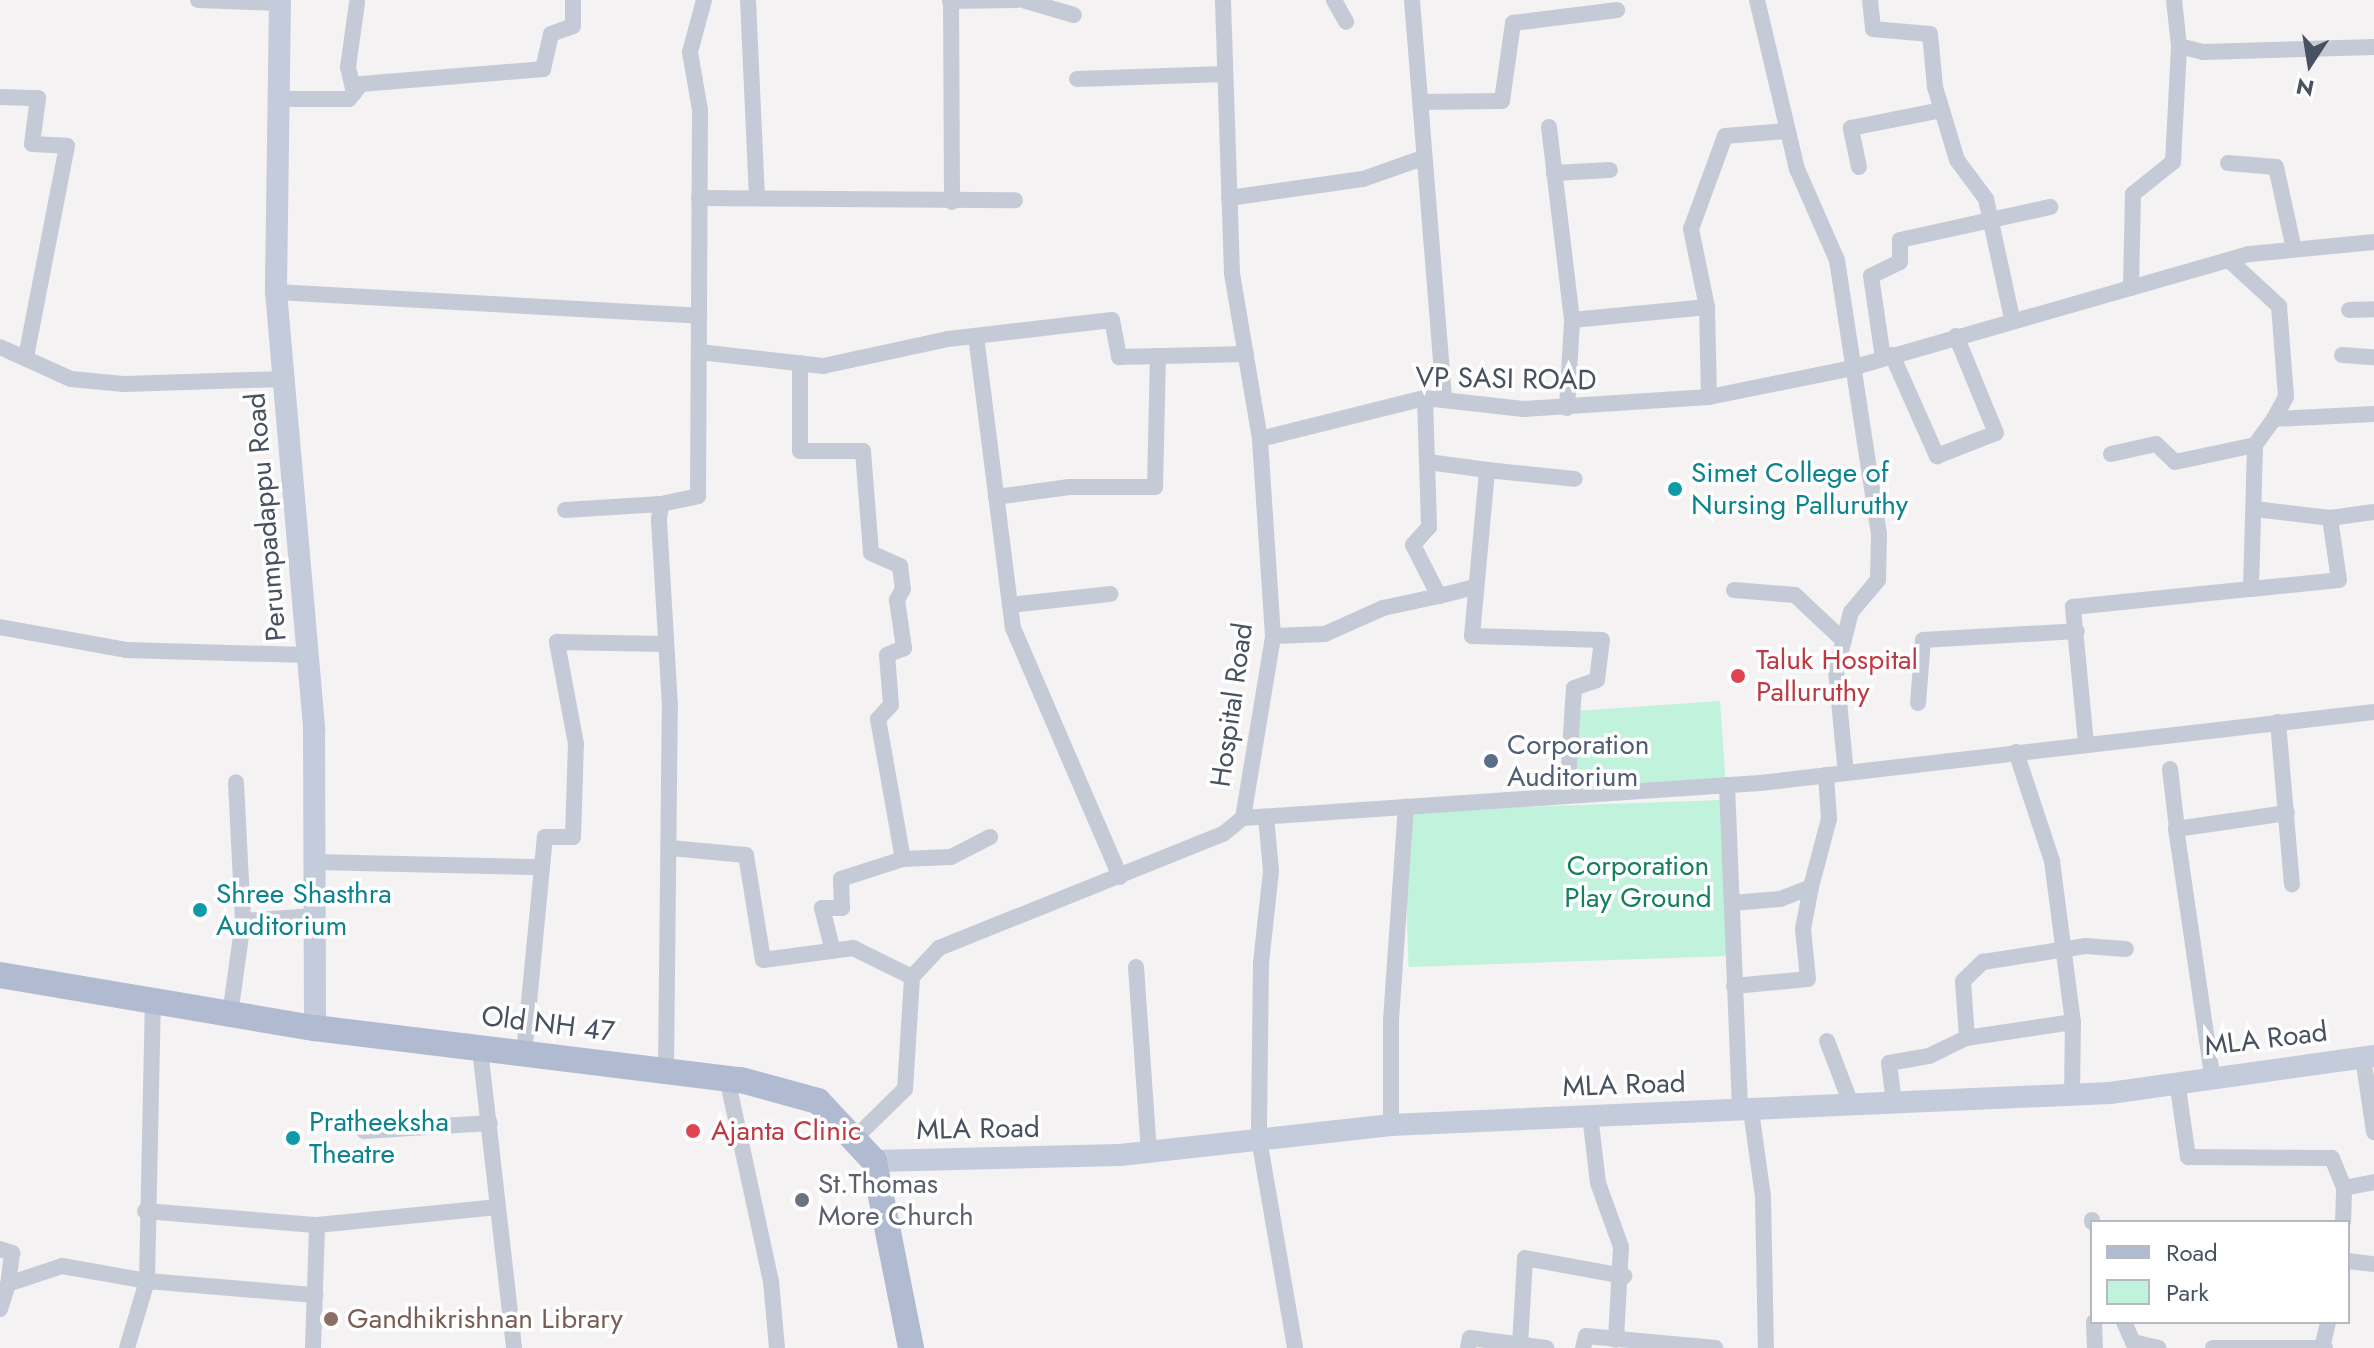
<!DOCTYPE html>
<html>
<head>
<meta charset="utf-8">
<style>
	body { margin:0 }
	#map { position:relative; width:2374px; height:1348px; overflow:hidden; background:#f4f2f2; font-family:Jost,sans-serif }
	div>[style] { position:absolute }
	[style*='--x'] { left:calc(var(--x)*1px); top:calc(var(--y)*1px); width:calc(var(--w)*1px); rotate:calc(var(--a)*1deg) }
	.green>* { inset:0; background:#c0f2dc; transform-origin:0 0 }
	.street>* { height:16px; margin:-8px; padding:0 8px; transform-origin:8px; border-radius:8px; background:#c5cbd6 }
	.secondary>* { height:22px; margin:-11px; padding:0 11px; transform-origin:11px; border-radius:11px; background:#c4cbdb }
	.primary>* { height:26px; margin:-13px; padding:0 13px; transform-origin:13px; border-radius:13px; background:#b0bbd1 }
	.dots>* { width:22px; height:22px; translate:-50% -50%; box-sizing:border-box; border:4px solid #fff; border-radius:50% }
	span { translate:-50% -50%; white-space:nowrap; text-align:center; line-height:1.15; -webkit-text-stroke:7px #fff; paint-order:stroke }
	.street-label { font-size:28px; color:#485160 }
	.culture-label { font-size:28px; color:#0d838f }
	.left { translate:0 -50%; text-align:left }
	.health-label { font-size:28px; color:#be3a42 }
	.service-label { font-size:28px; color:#4e5e75 }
	.park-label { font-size:28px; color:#14815e }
	.worship-label { font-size:28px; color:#5b616d }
	.education-label { font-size:28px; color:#785e54 }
	.legend { position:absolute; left:2090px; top:1220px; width:260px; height:104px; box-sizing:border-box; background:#fff; border:2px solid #b6b9bf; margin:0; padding:10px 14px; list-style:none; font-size:24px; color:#485160 }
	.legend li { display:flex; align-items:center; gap:16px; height:40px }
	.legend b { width:40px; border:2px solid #b6b9bf }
	.north { position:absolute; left:2270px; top:24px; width:80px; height:80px; -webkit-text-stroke:6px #fff; paint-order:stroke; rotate:192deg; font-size:22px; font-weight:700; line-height:32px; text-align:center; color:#485160 }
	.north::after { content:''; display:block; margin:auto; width:28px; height:36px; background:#485160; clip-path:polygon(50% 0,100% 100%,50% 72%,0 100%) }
</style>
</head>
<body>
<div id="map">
	<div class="green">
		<div style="left:1720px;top:701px;width:78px;height:148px;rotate:86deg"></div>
		<div style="left:1722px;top:800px;width:156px;height:319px;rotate:88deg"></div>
	</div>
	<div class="street">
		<div style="--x:198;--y:0;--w:82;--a:2.1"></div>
		<div style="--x:748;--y:0;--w:196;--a:87.4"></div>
		<div style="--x:951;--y:0;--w:202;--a:89.7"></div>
		<div style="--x:1023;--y:0;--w:53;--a:16.4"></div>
		<div style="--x:1334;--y:0;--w:25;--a:61"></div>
		<div style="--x:1412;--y:0;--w:401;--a:85.4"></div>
		<div style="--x:1757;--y:0;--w:174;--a:76.7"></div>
		<div style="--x:1797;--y:169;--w:99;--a:66.3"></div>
		<div style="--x:1837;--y:260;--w:277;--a:81.3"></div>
		<div style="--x:1879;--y:534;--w:46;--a:91.2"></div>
		<div style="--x:1878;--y:580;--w:42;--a:130.2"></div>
		<div style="--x:1851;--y:612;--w:60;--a:104.5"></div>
		<div style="--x:1836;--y:670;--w:103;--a:84.5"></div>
		<div style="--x:1870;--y:0;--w:29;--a:84"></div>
		<div style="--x:1873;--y:29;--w:57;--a:5"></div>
		<div style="--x:1930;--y:34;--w:53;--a:84.6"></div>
		<div style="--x:1935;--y:87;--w:76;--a:73.2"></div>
		<div style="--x:1957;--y:160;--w:49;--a:53.4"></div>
		<div style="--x:1986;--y:199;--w:122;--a:77.7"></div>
		<div style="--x:2174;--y:0;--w:46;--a:83.8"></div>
		<div style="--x:2179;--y:46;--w:25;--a:14"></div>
		<div style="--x:2203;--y:52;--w:171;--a:-1.7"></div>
		<div style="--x:950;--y:1;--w:67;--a:-0.9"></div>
		<div style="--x:1077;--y:79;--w:148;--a:-1.9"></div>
		<div style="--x:354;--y:93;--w:27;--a:-103"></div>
		<div style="--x:348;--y:67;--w:65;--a:-82"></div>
		<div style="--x:0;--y:97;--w:38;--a:2"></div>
		<div style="--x:38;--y:98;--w:46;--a:97.4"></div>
		<div style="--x:32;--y:144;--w:35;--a:3"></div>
		<div style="--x:67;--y:146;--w:215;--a:101"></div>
		<div style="--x:279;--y:99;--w:70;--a:0"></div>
		<div style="--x:349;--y:99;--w:19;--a:-51"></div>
		<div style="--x:361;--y:84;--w:183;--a:-4.7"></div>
		<div style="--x:543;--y:69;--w:36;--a:-77"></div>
		<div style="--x:551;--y:34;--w:23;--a:-20"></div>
		<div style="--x:573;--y:26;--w:26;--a:-90"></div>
		<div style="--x:1420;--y:102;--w:82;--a:-0.7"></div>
		<div style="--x:1502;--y:101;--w:79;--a:-82"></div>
		<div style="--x:1513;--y:23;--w:105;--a:-7.1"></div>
		<div style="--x:1549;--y:127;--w:194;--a:83.2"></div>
		<div style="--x:2228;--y:163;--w:48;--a:4.8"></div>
		<div style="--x:2276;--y:167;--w:80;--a:77.7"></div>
		<div style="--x:1859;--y:167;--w:40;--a:-102"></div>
		<div style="--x:1851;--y:128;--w:93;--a:-11.2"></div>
		<div style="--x:1554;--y:173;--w:56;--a:-3.1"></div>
		<div style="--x:699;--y:198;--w:316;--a:0.4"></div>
		<div style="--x:1229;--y:198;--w:135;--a:-8.1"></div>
		<div style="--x:1363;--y:179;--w:60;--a:-19.3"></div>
		<div style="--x:2230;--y:261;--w:67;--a:42.6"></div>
		<div style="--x:2279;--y:306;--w:91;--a:85.6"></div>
		<div style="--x:2286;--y:397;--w:25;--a:119"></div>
		<div style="--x:2131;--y:288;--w:94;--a:-88.8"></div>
		<div style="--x:2133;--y:194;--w:51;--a:-38.7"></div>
		<div style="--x:2173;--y:162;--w:116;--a:-87"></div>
		<div style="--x:276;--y:292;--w:424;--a:3.2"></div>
		<div style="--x:2349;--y:310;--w:25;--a:-2"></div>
		<div style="--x:976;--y:336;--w:294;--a:82.8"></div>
		<div style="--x:1013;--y:628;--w:271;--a:66.7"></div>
		<div style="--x:0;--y:347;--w:78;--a:24.3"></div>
		<div style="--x:71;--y:379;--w:53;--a:5.4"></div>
		<div style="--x:124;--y:384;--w:159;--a:-1.8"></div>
		<div style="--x:699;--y:352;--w:125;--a:6.4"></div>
		<div style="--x:823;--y:366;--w:128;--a:-12.2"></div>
		<div style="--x:948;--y:339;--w:165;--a:-6.6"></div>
		<div style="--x:1112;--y:320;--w:38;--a:79"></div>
		<div style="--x:1119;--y:357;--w:127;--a:-1.4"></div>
		<div style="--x:1892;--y:355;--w:111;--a:66"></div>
		<div style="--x:1937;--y:456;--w:63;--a:-21.3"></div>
		<div style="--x:1996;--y:433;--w:105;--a:-112.4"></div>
		<div style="--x:2342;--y:355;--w:32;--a:4"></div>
		<div style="--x:1883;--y:358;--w:83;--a:-98.3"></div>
		<div style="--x:1871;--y:276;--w:32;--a:-26"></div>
		<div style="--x:1900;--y:262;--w:22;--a:-90"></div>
		<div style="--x:1900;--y:240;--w:154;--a:-12.4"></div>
		<div style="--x:800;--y:363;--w:88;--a:90"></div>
		<div style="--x:800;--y:451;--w:63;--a:0"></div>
		<div style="--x:863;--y:451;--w:102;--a:85.5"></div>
		<div style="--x:871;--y:553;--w:32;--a:24"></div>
		<div style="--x:900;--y:566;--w:23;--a:83"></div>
		<div style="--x:903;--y:589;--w:13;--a:119"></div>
		<div style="--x:897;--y:600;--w:49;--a:81.7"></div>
		<div style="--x:904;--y:648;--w:18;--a:158"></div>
		<div style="--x:887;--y:655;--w:50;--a:85.4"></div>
		<div style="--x:891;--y:705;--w:19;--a:133"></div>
		<div style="--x:878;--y:719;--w:142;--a:79.9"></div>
		<div style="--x:903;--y:859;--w:65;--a:162.1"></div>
		<div style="--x:841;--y:879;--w:29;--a:88"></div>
		<div style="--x:842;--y:908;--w:20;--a:180"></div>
		<div style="--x:822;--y:908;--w:44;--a:75.7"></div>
		<div style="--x:1709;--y:397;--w:90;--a:-91.3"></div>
		<div style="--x:1707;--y:307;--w:80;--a:-101.6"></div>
		<div style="--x:1691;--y:229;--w:99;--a:-69.9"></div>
		<div style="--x:1725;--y:136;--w:62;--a:-4.6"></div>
		<div style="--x:1425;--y:398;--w:129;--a:88.2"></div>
		<div style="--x:1429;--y:527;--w:24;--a:132"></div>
		<div style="--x:1413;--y:545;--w:57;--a:63"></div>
		<div style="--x:1439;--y:596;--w:38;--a:-14"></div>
		<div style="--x:1567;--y:408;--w:88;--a:-86.7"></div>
		<div style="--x:1572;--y:320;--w:136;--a:-5.5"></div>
		<div style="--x:1260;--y:439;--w:170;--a:-14"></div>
		<div style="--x:1425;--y:398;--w:99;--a:6.4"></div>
		<div style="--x:1523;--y:409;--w:186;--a:-3.7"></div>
		<div style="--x:1709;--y:397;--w:142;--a:-11.4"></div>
		<div style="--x:1848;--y:369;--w:418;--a:-16"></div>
		<div style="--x:2250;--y:254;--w:125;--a:-5.5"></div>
		<div style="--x:2111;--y:454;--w:46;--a:-12.5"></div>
		<div style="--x:2156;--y:444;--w:26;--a:43"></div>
		<div style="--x:2175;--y:462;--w:82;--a:-12"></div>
		<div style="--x:1428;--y:462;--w:60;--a:7.7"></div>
		<div style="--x:996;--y:497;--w:74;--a:-7.8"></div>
		<div style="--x:1069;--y:487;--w:86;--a:0"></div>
		<div style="--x:1155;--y:487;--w:131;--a:-88.7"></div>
		<div style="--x:2255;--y:509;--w:76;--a:6.8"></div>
		<div style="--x:565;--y:510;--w:96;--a:-3.6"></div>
		<div style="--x:2251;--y:589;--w:88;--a:-5.8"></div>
		<div style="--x:2339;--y:580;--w:63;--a:-98.3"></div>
		<div style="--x:2330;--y:518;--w:44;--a:-7.8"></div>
		<div style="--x:1734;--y:590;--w:61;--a:4.7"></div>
		<div style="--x:1795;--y:595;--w:67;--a:43.2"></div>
		<div style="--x:1010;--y:605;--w:101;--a:-6.3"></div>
		<div style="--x:0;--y:627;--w:128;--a:10.3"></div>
		<div style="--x:126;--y:650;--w:182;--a:1.6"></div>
		<div style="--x:1273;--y:636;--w:52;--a:-2.2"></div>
		<div style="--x:1325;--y:634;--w:64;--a:-24.1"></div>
		<div style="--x:1383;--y:608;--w:57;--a:-12.1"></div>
		<div style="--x:1918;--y:703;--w:63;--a:-85.5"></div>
		<div style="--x:1923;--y:640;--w:154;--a:-3.3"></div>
		<div style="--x:2278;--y:722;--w:163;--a:85.1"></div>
		<div style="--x:2086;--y:743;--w:137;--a:-95.5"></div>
		<div style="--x:2073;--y:607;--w:179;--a:-5.8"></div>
		<div style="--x:2251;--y:589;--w:144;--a:-88.4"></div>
		<div style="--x:2255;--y:445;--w:32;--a:-54"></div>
		<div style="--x:2274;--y:419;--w:100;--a:-2.9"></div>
		<div style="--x:2016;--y:752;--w:115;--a:71.7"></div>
		<div style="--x:2052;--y:861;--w:162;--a:82.6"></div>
		<div style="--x:2073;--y:1022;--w:73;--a:90.8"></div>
		<div style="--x:2170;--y:769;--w:60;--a:83.3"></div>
		<div style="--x:1727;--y:785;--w:327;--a:87.7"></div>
		<div style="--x:1567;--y:796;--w:108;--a:-86.3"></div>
		<div style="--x:1574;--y:688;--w:24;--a:-19"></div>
		<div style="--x:1597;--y:680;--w:40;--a:-82.9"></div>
		<div style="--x:1602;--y:640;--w:130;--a:-178.2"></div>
		<div style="--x:1472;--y:636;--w:167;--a:-84.8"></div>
		<div style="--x:1487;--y:470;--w:88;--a:5.8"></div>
		<div style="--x:1266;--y:817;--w:54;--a:84.7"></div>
		<div style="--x:1271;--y:871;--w:93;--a:96.2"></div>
		<div style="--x:1261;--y:963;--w:176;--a:90.7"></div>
		<div style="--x:1259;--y:1139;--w:212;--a:80.2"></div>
		<div style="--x:1243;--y:818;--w:518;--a:-3.87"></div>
		<div style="--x:1760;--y:783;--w:618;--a:-6.6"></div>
		<div style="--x:670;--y:848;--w:76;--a:5.3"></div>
		<div style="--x:746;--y:855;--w:106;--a:80.8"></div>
		<div style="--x:763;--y:960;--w:91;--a:-7.6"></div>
		<div style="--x:853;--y:948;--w:66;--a:26.2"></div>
		<div style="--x:903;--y:859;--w:48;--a:-2.4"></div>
		<div style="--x:951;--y:857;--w:44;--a:-27.1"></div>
		<div style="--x:315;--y:862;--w:227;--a:1.3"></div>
		<div style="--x:1732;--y:903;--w:48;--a:-4.8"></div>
		<div style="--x:1780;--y:899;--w:33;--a:-21"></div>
		<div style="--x:1811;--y:887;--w:70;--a:-75.2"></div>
		<div style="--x:1829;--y:819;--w:44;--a:-93.9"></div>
		<div style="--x:243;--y:921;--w:72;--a:-4"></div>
		<div style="--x:1136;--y:967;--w:185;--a:86"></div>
		<div style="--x:1734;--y:986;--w:74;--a:-5.4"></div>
		<div style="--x:1808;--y:979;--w:50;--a:-95.7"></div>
		<div style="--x:1803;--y:929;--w:43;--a:-79.2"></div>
		<div style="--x:230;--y:1015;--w:95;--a:-82.1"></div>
		<div style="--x:243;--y:921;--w:139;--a:-92.9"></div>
		<div style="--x:1967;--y:1038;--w:57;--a:-94"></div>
		<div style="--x:1963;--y:981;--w:28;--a:-44"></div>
		<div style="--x:1983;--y:962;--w:103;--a:-8.9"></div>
		<div style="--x:2085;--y:946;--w:41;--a:4.2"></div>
		<div style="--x:1827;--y:1041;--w:67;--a:69.1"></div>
		<div style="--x:480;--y:1049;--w:301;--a:83.5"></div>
		<div style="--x:524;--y:1054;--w:218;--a:-84.5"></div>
		<div style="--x:545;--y:837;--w:28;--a:0"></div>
		<div style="--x:573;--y:837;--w:93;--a:-88.2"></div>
		<div style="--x:576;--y:744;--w:104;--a:-100.6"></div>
		<div style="--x:557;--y:642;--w:109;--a:1.1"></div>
		<div style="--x:2363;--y:1057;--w:76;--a:81.7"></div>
		<div style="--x:666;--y:1070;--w:364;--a:-89.4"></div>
		<div style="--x:670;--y:706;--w:187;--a:-93.4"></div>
		<div style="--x:659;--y:519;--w:15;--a:-82"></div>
		<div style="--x:661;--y:504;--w:38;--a:-12"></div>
		<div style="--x:698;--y:496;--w:386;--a:-89.7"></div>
		<div style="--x:700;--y:110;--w:59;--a:-99.8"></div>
		<div style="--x:690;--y:52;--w:54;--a:-74.9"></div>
		<div style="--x:2212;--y:1075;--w:249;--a:-98.3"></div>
		<div style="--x:2176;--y:829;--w:112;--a:-8.2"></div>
		<div style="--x:727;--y:1078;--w:208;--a:77.8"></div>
		<div style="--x:771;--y:1281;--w:67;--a:84.9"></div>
		<div style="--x:2177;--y:1081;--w:77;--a:81.8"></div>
		<div style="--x:2188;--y:1157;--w:144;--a:0.4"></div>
		<div style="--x:2332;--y:1158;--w:32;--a:68"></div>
		<div style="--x:1894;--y:1103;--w:40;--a:-97.1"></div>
		<div style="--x:1889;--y:1063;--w:41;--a:-9.9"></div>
		<div style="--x:1929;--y:1056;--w:41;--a:-25.9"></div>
		<div style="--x:1966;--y:1038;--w:108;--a:-8.5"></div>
		<div style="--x:1751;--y:1111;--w:86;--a:82"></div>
		<div style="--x:1763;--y:1196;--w:152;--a:88.9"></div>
		<div style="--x:1590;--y:1115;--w:68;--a:83.3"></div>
		<div style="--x:1598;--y:1183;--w:68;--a:70.2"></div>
		<div style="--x:1621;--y:1247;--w:93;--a:93.1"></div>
		<div style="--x:1391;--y:1125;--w:105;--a:-90"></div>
		<div style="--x:1391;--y:1020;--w:214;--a:-86"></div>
		<div style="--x:364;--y:1131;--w:126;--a:-3.6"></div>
		<div style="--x:855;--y:1138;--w:70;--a:-44.4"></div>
		<div style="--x:905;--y:1089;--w:112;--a:-86.4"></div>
		<div style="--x:912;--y:977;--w:40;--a:-47"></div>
		<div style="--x:939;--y:948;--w:306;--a:-21.9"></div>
		<div style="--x:1223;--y:834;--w:26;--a:-39"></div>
		<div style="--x:1243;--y:818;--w:184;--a:-80.6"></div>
		<div style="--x:1273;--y:636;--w:197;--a:-93.8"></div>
		<div style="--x:1260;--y:439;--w:168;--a:-99.6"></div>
		<div style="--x:1232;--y:273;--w:273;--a:-91.9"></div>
		<div style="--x:145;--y:1211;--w:173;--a:4.7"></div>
		<div style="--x:2092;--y:1220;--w:2;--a:90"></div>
		<div style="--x:2343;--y:1222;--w:34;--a:-88"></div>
		<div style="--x:2344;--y:1188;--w:31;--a:-11"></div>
		<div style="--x:0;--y:1249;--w:13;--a:18"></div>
		<div style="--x:12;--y:1253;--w:31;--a:97"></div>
		<div style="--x:2348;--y:1261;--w:26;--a:7"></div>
		<div style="--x:0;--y:1309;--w:26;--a:-72"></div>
		<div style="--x:8;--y:1284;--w:57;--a:-18.4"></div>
		<div style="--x:62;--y:1266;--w:86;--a:10"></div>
		<div style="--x:147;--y:1281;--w:279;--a:-88.8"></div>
		<div style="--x:2094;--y:1322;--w:26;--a:88"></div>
		<div style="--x:2124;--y:1322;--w:22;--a:66"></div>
		<div style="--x:2133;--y:1342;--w:26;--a:13"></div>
		<div style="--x:1520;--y:1345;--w:87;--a:-86.7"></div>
		<div style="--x:1525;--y:1258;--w:101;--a:10.3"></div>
		<div style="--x:127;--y:1348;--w:70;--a:-73.4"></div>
		<div style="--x:147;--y:1281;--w:169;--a:4.8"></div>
		<div style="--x:313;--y:1348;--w:123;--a:-88.1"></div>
		<div style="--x:317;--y:1225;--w:182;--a:-5.7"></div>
		<div style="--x:1468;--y:1348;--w:10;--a:-79"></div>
		<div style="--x:1470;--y:1338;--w:77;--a:7.5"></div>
		<div style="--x:1583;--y:1348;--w:12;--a:-76"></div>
		<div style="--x:1586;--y:1336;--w:130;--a:5.3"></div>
		<div style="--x:2213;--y:1348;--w:112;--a:0"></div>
		<div style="--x:2322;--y:1348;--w:27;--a:-77"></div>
	</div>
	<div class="secondary">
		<div style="--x:280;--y:0;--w:292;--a:90.8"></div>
		<div style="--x:276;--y:292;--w:440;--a:85"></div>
		<div style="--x:314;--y:730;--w:298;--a:89.8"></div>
		<div style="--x:874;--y:1161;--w:246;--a:-1.4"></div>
		<div style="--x:1120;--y:1155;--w:273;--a:-6.3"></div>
		<div style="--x:1391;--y:1125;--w:720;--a:-2.55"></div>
		<div style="--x:2110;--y:1093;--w:267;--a:-8"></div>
	</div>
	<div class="primary">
		<div style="--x:0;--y:975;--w:319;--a:9.6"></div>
		<div style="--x:315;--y:1028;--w:429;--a:7"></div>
		<div style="--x:741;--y:1080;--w:80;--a:15.3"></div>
		<div style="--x:818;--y:1101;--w:82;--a:47"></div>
		<div style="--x:874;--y:1161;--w:191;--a:78.8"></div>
	</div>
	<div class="dots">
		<div style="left:1675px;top:489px;background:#0f9aa8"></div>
		<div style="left:1738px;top:676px;background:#e0444e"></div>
		<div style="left:1491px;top:761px;background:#5c6f8a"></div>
		<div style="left:200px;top:910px;background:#0f9aa8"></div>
		<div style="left:693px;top:1131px;background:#e0444e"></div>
		<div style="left:293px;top:1138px;background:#0f9aa8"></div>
		<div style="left:802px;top:1200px;background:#6b7280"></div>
		<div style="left:331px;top:1319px;background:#8d6e63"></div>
	</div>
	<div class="street-label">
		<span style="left:1506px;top:379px;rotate:1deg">VP SASI ROAD</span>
		<span style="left:266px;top:517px;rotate:-95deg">Perumpadappu Road</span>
		<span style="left:1232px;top:705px;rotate:-82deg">Hospital Road</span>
		<span style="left:548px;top:1024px;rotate:7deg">Old NH 47</span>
		<span style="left:2266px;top:1039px;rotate:-7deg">MLA Road</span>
		<span style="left:1624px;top:1085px;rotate:-2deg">MLA Road</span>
		<span style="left:978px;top:1129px;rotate:-1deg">MLA Road</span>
	</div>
	<div class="culture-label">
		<span class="left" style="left:1691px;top:489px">Simet College of<br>Nursing Palluruthy</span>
		<span class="left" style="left:216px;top:910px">Shree Shasthra<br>Auditorium</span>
		<span class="left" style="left:309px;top:1138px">Pratheeksha<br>Theatre</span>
	</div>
	<div class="health-label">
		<span class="left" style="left:1756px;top:676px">Taluk Hospital<br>Palluruthy</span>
		<span class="left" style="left:711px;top:1131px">Ajanta Clinic</span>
	</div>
	<div class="service-label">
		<span class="left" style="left:1507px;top:761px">Corporation<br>Auditorium</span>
	</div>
	<div class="park-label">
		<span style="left:1638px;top:882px">Corporation<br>Play Ground</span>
	</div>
	<div class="worship-label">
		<span class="left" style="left:818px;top:1200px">St.Thomas<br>More Church</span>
	</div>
	<div class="education-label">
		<span class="left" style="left:347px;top:1319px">Gandhikrishnan Library</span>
	</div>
	<ul class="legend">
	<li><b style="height:10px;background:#b0bbd1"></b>Road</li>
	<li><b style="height:22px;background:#c0f2dc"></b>Park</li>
	</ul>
	<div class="north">N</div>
</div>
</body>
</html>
